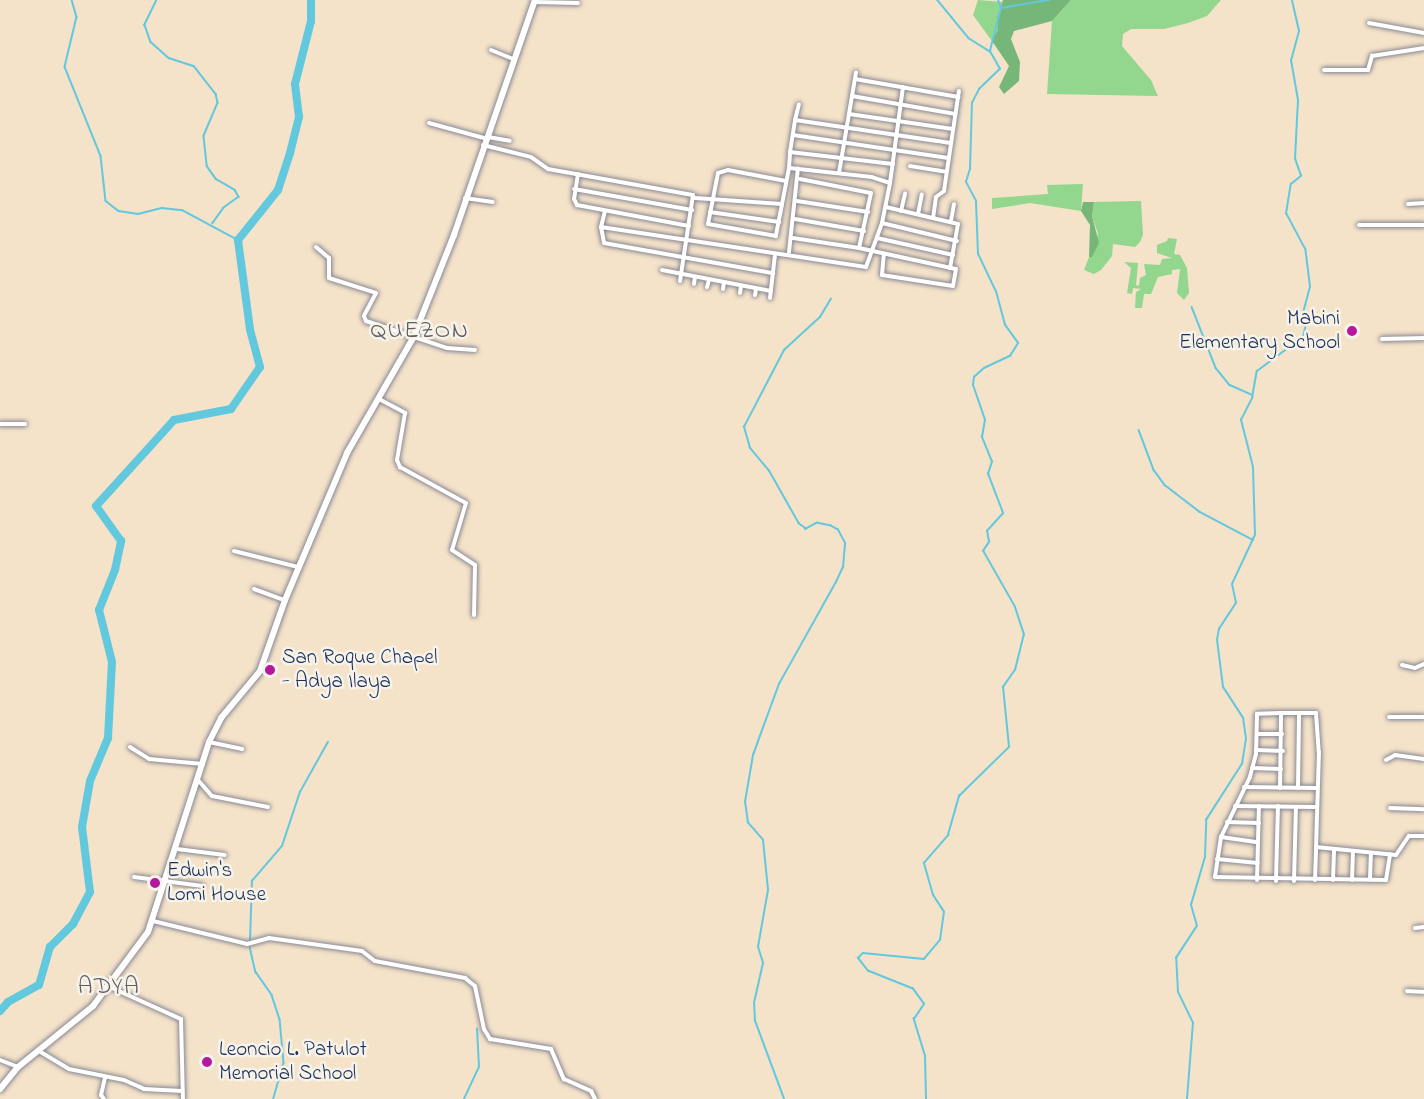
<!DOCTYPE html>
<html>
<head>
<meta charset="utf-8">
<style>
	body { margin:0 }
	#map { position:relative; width:1424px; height:1099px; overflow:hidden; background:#f4e2c9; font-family:"Indie Flower",sans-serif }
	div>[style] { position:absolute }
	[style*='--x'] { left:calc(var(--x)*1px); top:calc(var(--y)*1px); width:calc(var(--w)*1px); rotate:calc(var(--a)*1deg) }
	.green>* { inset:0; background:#93d68e }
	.forest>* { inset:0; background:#76b779 }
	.stream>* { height:1.5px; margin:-0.75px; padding:0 0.75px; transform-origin:0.75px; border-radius:0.75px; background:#61c8de }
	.river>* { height:8px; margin:-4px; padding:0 4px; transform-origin:4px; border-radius:4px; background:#61c8de }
	.roads { filter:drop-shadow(0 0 2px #888894) drop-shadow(0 0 2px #888894) }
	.street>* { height:4px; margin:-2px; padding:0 2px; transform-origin:2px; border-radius:2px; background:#fff }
	.secondary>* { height:6px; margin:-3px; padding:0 3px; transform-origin:3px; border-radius:3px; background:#fff }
	.dots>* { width:16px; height:16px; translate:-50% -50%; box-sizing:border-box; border:3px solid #f7f3e8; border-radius:50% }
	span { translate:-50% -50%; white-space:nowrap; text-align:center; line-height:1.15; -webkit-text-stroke:5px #f7f3e8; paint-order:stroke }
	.poi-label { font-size:21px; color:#1b2f5e }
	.right { translate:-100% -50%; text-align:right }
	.left { translate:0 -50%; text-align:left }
	.quarter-label { font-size:24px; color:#605c64; letter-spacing:1.5px }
</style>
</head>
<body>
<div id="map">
	<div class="green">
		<div style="clip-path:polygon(978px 0,1002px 2px,997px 17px,999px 30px,992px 41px,973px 15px)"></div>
		<div style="clip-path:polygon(1071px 0,1221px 0,1207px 16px,1188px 23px,1164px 29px,1131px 29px,1123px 34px,1122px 46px,1151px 80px,1158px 96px,1047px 94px,1052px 21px)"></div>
		<div style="clip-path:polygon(1083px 184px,1081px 211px,1030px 203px,992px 209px,992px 198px,1048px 194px,1047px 185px)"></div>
		<div style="clip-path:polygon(1141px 201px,1143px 235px,1140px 242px,1135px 247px,1113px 244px,1112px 256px,1101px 270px,1094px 274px,1084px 270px,1098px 234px,1092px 216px,1094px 202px)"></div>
		<div style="clip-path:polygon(1168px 238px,1177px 239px,1174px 254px,1180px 255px,1187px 268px,1189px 293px,1184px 300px,1177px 293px,1180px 269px,1172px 270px,1172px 274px,1158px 277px,1151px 294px,1144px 294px,1142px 308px,1135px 308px,1136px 292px,1141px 289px,1133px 288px,1132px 294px,1127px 293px,1131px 268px,1124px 262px,1138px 263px,1136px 285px,1139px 286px,1140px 278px,1146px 275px,1144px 264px,1160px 265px,1162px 259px,1172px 258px,1157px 253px,1157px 245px,1167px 241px)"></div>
	</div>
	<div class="forest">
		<div style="clip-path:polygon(1003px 0,1071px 0,1052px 21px,1014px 31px,1011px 39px,1020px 62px,1019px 81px,1004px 94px,999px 87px,1009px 66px,992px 41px,998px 30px,997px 17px)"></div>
		<div style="clip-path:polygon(1083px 202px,1094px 202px,1092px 216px,1099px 243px,1092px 257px,1089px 257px,1090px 225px,1081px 211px)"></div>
	</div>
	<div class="stream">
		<div style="--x:72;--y:0;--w:18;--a:74"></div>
		<div style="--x:77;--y:17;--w:51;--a:103.5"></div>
		<div style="--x:65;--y:67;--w:96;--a:68"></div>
		<div style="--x:101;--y:156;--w:45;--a:83.7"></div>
		<div style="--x:106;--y:201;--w:16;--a:38"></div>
		<div style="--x:119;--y:211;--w:19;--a:9"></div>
		<div style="--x:138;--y:214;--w:25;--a:-14"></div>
		<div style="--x:162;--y:208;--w:20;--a:6"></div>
		<div style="--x:182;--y:210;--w:64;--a:28.2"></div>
		<div style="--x:157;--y:0;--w:28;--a:116"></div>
		<div style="--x:145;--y:25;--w:18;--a:71"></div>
		<div style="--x:151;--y:42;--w:24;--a:42"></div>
		<div style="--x:169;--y:58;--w:26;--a:18"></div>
		<div style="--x:194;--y:66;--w:36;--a:52"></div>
		<div style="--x:216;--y:94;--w:9;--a:77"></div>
		<div style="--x:218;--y:103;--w:36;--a:113"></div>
		<div style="--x:204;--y:136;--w:30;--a:84"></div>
		<div style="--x:207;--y:166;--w:16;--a:55"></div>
		<div style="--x:216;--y:179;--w:22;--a:30"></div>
		<div style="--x:235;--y:190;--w:8;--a:60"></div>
		<div style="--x:239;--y:197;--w:19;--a:144"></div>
		<div style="--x:224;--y:208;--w:19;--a:126"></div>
		<div style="--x:1001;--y:8;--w:49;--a:-9.5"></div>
		<div style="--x:990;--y:51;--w:44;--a:-75.7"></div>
		<div style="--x:1001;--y:8;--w:9;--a:-111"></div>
		<div style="--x:1192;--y:307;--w:66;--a:68.5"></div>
		<div style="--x:1216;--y:368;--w:22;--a:51"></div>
		<div style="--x:1230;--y:385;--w:24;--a:24"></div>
		<div style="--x:1139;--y:430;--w:43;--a:69.4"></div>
		<div style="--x:1154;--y:470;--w:19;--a:54"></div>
		<div style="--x:1165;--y:485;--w:44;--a:37.6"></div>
		<div style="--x:1200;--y:512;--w:60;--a:27.8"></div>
		<div style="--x:250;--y:941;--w:60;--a:-88.1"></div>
		<div style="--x:252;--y:881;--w:46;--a:-49.4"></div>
		<div style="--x:282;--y:846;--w:57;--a:-71.6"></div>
		<div style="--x:300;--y:792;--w:57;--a:-60.8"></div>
		<div style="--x:250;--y:947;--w:26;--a:77"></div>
		<div style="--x:256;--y:972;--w:28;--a:55"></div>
		<div style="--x:272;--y:995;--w:25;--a:72"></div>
		<div style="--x:280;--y:1019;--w:44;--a:84.8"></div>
		<div style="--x:284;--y:1063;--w:37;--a:106"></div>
		<div style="--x:464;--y:1099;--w:35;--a:-65"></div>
		<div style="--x:479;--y:1067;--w:38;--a:-93"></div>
		<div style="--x:784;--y:1099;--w:83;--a:-110.4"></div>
		<div style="--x:755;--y:1021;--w:18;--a:-93"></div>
		<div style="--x:754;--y:1003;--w:41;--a:-77.3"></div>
		<div style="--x:763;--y:963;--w:17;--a:-107"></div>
		<div style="--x:758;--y:947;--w:58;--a:-80"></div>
		<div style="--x:768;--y:890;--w:50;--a:-95.7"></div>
		<div style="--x:763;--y:840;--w:23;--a:-131"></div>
		<div style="--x:748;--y:823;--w:21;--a:-98"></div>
		<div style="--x:745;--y:802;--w:48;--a:-80.3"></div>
		<div style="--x:753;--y:755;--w:76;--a:-69.9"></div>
		<div style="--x:779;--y:684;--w:117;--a:-60.8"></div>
		<div style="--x:836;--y:582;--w:17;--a:-65"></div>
		<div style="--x:843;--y:567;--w:24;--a:-85"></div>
		<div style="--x:845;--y:543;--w:15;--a:-118"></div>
		<div style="--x:838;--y:530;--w:8;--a:-150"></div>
		<div style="--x:831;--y:526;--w:14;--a:-168"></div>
		<div style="--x:817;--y:523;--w:13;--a:151"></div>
		<div style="--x:806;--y:529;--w:9;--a:-144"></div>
		<div style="--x:799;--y:524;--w:61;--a:-119.5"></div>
		<div style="--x:769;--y:471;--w:30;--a:-130"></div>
		<div style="--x:750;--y:448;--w:22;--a:-106"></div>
		<div style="--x:744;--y:427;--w:87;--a:-62.5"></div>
		<div style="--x:784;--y:350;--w:49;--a:-42.5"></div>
		<div style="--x:820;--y:317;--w:21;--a:-59"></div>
		<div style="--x:926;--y:1099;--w:43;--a:-91.3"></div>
		<div style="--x:925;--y:1056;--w:39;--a:-107"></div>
		<div style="--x:914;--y:1019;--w:18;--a:-56"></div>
		<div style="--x:924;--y:1004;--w:19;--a:-126"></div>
		<div style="--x:913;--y:989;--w:48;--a:-158.2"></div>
		<div style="--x:868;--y:971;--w:16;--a:-128"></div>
		<div style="--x:858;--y:958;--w:7;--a:-45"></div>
		<div style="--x:863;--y:953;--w:61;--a:5.6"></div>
		<div style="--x:924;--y:959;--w:25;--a:-50"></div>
		<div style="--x:940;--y:940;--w:28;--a:-82"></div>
		<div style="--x:944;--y:912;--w:20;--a:-123"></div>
		<div style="--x:933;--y:895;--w:33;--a:-106"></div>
		<div style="--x:924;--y:863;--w:37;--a:-49"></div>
		<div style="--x:948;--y:835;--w:41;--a:-74.2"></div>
		<div style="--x:959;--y:796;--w:70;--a:-44.4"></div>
		<div style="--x:1009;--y:747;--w:60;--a:-95.7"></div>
		<div style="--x:1003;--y:687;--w:21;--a:-55"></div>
		<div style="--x:1015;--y:670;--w:36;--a:-76"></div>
		<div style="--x:1024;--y:635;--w:29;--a:-108"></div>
		<div style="--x:1015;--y:607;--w:64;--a:-119.7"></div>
		<div style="--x:983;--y:551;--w:11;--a:-56"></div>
		<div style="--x:989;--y:542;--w:11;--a:-100"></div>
		<div style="--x:987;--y:531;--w:24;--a:-48"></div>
		<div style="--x:1003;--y:513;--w:42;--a:-111"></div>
		<div style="--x:988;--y:474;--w:13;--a:-72"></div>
		<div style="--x:992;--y:462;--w:27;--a:-112"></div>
		<div style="--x:982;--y:437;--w:17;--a:-80"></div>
		<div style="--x:985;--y:420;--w:37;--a:-109"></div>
		<div style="--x:973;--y:385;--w:8;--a:-83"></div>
		<div style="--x:974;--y:377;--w:13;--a:-42"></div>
		<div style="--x:984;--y:368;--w:29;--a:-25"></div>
		<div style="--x:1010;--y:356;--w:15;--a:-58"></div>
		<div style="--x:1018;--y:343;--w:22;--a:-126"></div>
		<div style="--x:1005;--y:325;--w:34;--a:-105"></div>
		<div style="--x:996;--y:292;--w:42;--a:-115.3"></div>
		<div style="--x:978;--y:254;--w:53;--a:-92.2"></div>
		<div style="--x:976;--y:201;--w:21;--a:-118"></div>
		<div style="--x:966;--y:182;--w:14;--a:-73"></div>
		<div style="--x:970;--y:169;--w:66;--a:-88.3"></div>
		<div style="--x:972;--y:103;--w:16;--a:-63"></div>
		<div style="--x:979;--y:89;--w:29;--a:-44"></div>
		<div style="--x:1000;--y:69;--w:20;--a:-120"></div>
		<div style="--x:990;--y:52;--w:25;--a:-148"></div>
		<div style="--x:969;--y:39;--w:50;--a:-129.4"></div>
		<div style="--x:1187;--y:1099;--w:76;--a:-85.5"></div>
		<div style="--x:1193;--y:1023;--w:34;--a:-116"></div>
		<div style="--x:1178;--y:992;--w:34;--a:-93"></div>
		<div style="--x:1176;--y:958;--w:38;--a:-57"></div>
		<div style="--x:1197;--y:926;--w:22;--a:-106"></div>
		<div style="--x:1191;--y:905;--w:50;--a:-73.7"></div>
		<div style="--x:1205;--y:857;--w:37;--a:-88"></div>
		<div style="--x:1206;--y:820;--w:67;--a:-57.3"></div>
		<div style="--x:1242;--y:764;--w:25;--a:-81"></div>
		<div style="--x:1246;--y:739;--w:21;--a:-98"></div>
		<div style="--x:1243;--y:718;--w:37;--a:-123"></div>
		<div style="--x:1223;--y:687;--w:47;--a:-97.3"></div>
		<div style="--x:1217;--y:640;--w:11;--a:-80"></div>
		<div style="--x:1219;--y:629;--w:31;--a:-57"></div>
		<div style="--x:1236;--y:603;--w:19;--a:-102"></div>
		<div style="--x:1232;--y:584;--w:54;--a:-64.9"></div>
		<div style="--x:1255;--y:535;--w:68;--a:-91.7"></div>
		<div style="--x:1253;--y:467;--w:49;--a:-104.3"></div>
		<div style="--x:1241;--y:420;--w:25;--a:-63"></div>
		<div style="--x:1252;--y:398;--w:27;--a:-80"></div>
		<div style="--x:1257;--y:371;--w:57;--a:-36.5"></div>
		<div style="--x:1303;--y:337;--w:13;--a:-77"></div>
		<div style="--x:1306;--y:324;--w:11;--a:-105"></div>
		<div style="--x:1303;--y:313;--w:27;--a:-75"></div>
		<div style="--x:1310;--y:287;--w:38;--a:-97"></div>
		<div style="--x:1305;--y:249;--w:40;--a:-118"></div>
		<div style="--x:1286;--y:214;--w:30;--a:-81"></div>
		<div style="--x:1291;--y:184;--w:13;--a:-39"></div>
		<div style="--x:1301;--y:176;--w:18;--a:-109"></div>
		<div style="--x:1295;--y:159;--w:59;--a:-87.1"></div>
		<div style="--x:1298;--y:100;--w:40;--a:-100"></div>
		<div style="--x:1291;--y:61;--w:31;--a:-75"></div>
		<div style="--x:1299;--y:31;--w:32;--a:-103"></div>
	</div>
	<div class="river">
		<div style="--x:0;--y:1011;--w:12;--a:-48"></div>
		<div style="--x:8;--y:1002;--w:35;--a:-29"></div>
		<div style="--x:39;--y:985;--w:40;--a:-74"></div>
		<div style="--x:50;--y:947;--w:33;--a:-45"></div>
		<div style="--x:73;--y:924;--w:36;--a:-62"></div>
		<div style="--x:90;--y:892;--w:65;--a:-97"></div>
		<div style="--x:82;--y:827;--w:47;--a:-80.1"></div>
		<div style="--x:90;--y:781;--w:47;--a:-67.3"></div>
		<div style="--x:108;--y:738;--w:76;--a:-87"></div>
		<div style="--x:112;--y:662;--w:54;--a:-104"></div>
		<div style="--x:99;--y:610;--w:43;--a:-68.2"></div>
		<div style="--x:115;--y:570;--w:30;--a:-78"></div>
		<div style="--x:121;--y:541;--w:43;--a:-125.5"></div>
		<div style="--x:96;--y:506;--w:116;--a:-47.8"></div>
		<div style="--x:174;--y:420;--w:58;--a:-10.9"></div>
		<div style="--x:231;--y:409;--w:51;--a:-55.4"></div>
		<div style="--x:260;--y:367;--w:39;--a:-105"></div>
		<div style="--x:250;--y:329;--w:90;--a:-97.7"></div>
		<div style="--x:238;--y:240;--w:64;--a:-51.3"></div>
		<div style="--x:278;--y:190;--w:39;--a:-72"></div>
		<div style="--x:290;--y:153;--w:37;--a:-76"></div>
		<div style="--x:299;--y:117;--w:33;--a:-97"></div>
		<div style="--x:295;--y:84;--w:65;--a:-75.7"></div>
		<div style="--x:311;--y:21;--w:21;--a:-90"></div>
	</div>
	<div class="roads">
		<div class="street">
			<div style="--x:534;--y:2;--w:44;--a:1.3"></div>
			<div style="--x:1369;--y:23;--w:56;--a:10.3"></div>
			<div style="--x:491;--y:50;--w:24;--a:22"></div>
			<div style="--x:1324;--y:70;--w:44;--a:0"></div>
			<div style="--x:1368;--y:70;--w:15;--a:-74"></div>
			<div style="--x:1372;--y:56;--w:53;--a:-8.7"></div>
			<div style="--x:855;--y:79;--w:105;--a:9.9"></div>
			<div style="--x:958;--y:97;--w:95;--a:98.5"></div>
			<div style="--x:944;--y:191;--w:10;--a:143"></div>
			<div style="--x:936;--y:197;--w:21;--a:98"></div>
			<div style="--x:852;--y:96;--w:105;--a:9.9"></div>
			<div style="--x:958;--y:97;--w:6;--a:-81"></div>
			<div style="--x:849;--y:114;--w:105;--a:8.2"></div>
			<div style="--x:795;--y:120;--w:16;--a:-76"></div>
			<div style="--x:429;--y:123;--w:57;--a:15.3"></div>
			<div style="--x:793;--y:135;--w:157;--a:8.4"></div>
			<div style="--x:488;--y:137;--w:22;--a:10"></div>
			<div style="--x:483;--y:145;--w:49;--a:14"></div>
			<div style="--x:531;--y:157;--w:21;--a:35"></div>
			<div style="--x:548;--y:169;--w:147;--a:10.2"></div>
			<div style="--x:693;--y:195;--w:87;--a:98.6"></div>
			<div style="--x:893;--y:164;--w:104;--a:-173.4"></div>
			<div style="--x:790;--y:152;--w:32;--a:-81"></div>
			<div style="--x:795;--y:120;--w:157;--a:8.4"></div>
			<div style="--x:910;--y:166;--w:36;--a:9"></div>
			<div style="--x:789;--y:168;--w:16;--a:-86"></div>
			<div style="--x:839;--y:173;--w:102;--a:-80.4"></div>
			<div style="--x:578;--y:174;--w:25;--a:99"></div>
			<div style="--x:574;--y:199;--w:7;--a:63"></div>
			<div style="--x:577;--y:205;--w:114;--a:10.6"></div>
			<div style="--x:800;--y:179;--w:72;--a:11.2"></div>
			<div style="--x:871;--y:193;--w:56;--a:102.3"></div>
			<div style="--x:890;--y:183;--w:97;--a:-82.3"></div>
			<div style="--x:574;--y:189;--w:120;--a:10.1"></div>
			<div style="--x:465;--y:198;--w:28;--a:8"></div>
			<div style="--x:797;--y:201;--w:72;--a:8.8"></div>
			<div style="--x:782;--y:204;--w:33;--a:101"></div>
			<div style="--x:776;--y:236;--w:69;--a:-170"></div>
			<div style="--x:708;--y:224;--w:52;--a:-78.9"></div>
			<div style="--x:718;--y:173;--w:10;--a:-17"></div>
			<div style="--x:728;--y:170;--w:59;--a:10.7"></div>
			<div style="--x:1408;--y:204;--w:16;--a:-4"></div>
			<div style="--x:886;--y:207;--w:74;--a:13.3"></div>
			<div style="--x:958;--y:224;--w:45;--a:100.3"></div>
			<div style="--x:605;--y:211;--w:16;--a:104"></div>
			<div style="--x:601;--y:227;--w:268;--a:8.6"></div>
			<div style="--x:866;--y:267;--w:47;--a:-70"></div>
			<div style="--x:882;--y:223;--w:41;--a:-78.7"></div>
			<div style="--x:890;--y:183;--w:19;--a:-162"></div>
			<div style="--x:872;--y:177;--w:83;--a:-173.8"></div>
			<div style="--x:789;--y:168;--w:37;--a:101"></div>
			<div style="--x:782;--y:204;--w:87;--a:-176.1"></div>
			<div style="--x:901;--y:211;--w:18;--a:-77"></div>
			<div style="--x:710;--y:212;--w:70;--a:8.2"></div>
			<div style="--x:918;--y:214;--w:20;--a:-79"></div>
			<div style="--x:795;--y:219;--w:70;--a:9.9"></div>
			<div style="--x:951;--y:221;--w:17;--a:-80"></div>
			<div style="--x:882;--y:223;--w:77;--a:13.5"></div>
			<div style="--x:1359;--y:225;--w:65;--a:0"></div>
			<div style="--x:601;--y:227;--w:16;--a:79"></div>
			<div style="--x:604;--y:243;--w:172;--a:10.1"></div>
			<div style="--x:793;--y:238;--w:67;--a:8.6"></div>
			<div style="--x:859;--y:248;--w:99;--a:12.2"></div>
			<div style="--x:956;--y:269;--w:17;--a:100"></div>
			<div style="--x:953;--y:286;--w:72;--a:-171.2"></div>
			<div style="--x:882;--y:275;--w:21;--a:-85"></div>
			<div style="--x:877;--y:238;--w:78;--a:12.6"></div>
			<div style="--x:316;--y:247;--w:17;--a:40"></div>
			<div style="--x:329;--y:258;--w:20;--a:90"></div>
			<div style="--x:329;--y:278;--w:49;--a:17.7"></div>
			<div style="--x:376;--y:293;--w:26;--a:118"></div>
			<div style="--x:364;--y:316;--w:5;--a:68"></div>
			<div style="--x:366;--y:321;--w:85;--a:18.4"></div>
			<div style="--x:447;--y:348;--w:28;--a:4"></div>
			<div style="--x:789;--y:252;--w:84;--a:-83.9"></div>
			<div style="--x:662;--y:270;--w:111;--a:10.9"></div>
			<div style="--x:694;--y:284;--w:7;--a:-82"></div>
			<div style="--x:707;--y:287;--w:7;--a:-74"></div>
			<div style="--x:723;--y:289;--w:7;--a:-82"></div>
			<div style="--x:740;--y:293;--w:7;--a:-82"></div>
			<div style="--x:755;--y:295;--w:6;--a:-81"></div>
			<div style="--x:770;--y:298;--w:43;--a:-83.4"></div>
			<div style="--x:1382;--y:339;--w:42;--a:-1.4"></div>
			<div style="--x:379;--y:399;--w:30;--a:28"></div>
			<div style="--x:405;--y:413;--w:48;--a:99.7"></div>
			<div style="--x:397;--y:460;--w:8;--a:67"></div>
			<div style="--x:400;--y:467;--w:75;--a:28.6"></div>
			<div style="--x:466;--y:503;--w:49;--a:106.6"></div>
			<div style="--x:452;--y:550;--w:27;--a:33"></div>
			<div style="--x:475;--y:565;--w:50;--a:91.1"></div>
			<div style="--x:0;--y:424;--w:25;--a:0"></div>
			<div style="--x:234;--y:551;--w:66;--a:14"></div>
			<div style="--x:254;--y:589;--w:33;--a:20"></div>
			<div style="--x:1402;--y:665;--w:13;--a:13"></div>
			<div style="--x:1415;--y:668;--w:10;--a:-24"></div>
			<div style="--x:1281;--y:713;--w:24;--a:178"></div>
			<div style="--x:1257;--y:714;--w:40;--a:91.4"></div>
			<div style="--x:1256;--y:754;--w:24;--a:105"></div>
			<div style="--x:1250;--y:777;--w:67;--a:115.8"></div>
			<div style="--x:1221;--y:837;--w:40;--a:98.5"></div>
			<div style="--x:1215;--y:877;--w:171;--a:1"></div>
			<div style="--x:1386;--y:880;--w:26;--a:-81"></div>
			<div style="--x:1389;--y:717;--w:35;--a:0"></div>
			<div style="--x:1258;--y:734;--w:24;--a:0"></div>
			<div style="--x:209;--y:742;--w:34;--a:12"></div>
			<div style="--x:130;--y:747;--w:22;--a:32"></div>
			<div style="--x:149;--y:759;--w:54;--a:5.3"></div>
			<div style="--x:1256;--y:750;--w:27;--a:2"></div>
			<div style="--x:1386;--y:760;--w:10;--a:-29"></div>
			<div style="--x:1395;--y:755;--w:29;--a:8"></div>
			<div style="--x:1252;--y:768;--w:29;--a:2"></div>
			<div style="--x:198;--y:780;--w:21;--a:49"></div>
			<div style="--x:212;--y:796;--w:57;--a:11.1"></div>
			<div style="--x:1244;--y:787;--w:72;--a:0.8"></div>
			<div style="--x:1280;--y:788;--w:75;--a:-89.2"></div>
			<div style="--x:1281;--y:713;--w:35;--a:0"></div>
			<div style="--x:1316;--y:713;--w:39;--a:86"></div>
			<div style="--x:1319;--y:752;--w:95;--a:91.8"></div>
			<div style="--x:1316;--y:847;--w:80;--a:5.7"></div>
			<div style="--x:1396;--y:855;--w:23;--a:-56"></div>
			<div style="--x:1409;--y:836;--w:15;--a:0"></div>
			<div style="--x:1298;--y:788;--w:75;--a:-89.2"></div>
			<div style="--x:1235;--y:806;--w:80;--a:0.7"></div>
			<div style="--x:1390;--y:808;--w:34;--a:2"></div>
			<div style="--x:1227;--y:822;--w:32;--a:2"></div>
			<div style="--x:1221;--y:837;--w:37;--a:8"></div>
			<div style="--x:177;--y:849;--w:48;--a:7.1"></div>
			<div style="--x:1217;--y:859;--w:41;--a:5.6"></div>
			<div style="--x:134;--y:877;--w:69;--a:7.5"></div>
			<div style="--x:1370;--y:879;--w:26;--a:-88"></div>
			<div style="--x:1257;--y:880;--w:74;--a:-88.5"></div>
			<div style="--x:1315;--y:880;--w:32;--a:-88"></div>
			<div style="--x:1333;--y:880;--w:30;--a:-88"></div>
			<div style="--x:1352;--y:880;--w:29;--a:-88"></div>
			<div style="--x:1276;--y:881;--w:75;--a:-88.5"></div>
			<div style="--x:1294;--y:881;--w:74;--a:-88.5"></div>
			<div style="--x:153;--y:921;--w:97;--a:13.7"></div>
			<div style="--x:247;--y:944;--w:23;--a:-15"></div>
			<div style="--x:269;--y:938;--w:94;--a:8"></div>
			<div style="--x:362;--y:951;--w:16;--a:38"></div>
			<div style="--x:375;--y:961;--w:92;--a:10.7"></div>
			<div style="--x:465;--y:978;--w:13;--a:39"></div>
			<div style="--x:475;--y:986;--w:44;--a:78.2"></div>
			<div style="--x:484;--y:1029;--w:12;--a:59"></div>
			<div style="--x:490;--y:1039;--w:62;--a:9.3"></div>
			<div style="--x:551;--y:1049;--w:33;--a:67"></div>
			<div style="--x:564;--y:1079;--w:30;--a:24"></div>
			<div style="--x:591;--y:1091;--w:9;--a:63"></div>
			<div style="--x:1415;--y:928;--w:9;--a:-6"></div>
			<div style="--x:110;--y:987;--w:78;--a:24.3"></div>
			<div style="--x:181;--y:1019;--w:80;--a:88.6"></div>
			<div style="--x:1407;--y:991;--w:17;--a:3"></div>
			<div style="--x:39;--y:1051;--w:35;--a:31"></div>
			<div style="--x:69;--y:1069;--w:56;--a:11.3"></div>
			<div style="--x:124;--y:1080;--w:22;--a:24"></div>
			<div style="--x:144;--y:1089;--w:38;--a:3"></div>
			<div style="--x:0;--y:1060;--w:19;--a:21"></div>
			<div style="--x:104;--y:1099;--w:5;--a:-127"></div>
			<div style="--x:101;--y:1095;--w:17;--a:-77"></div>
		</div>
		<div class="secondary">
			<div style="--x:0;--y:1089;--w:28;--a:-51"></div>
			<div style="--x:18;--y:1067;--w:97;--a:-39.1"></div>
			<div style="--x:93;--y:1006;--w:92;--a:-53.4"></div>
			<div style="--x:148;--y:932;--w:200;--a:-72.2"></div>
			<div style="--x:209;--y:742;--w:27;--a:-63"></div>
			<div style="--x:221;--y:718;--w:61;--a:-50.3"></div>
			<div style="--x:260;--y:671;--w:75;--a:-70.6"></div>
			<div style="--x:285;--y:600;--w:160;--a:-67.1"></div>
			<div style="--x:347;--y:453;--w:133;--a:-60.1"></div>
			<div style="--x:413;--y:338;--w:111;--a:-68.3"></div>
			<div style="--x:454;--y:235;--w:249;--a:-71"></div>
		</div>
	</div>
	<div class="dots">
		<div style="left:1352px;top:331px;background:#b5179e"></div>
		<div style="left:270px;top:670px;background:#b5179e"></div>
		<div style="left:155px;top:883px;background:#b5179e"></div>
		<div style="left:207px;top:1062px;background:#b5179e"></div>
	</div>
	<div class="poi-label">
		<span class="right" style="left:1340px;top:331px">Mabini<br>Elementary School</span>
		<span class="left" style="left:282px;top:670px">San Roque Chapel<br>- Adya Ilaya</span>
		<span class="left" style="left:167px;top:883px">Edwin's<br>Lomi House</span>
		<span class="left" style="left:219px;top:1062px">Leoncio L. Patulot<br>Memorial School</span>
	</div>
	<div class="quarter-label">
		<span style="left:420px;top:332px">QUEZON</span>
		<span style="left:109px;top:988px">ADYA</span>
	</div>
</div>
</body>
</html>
